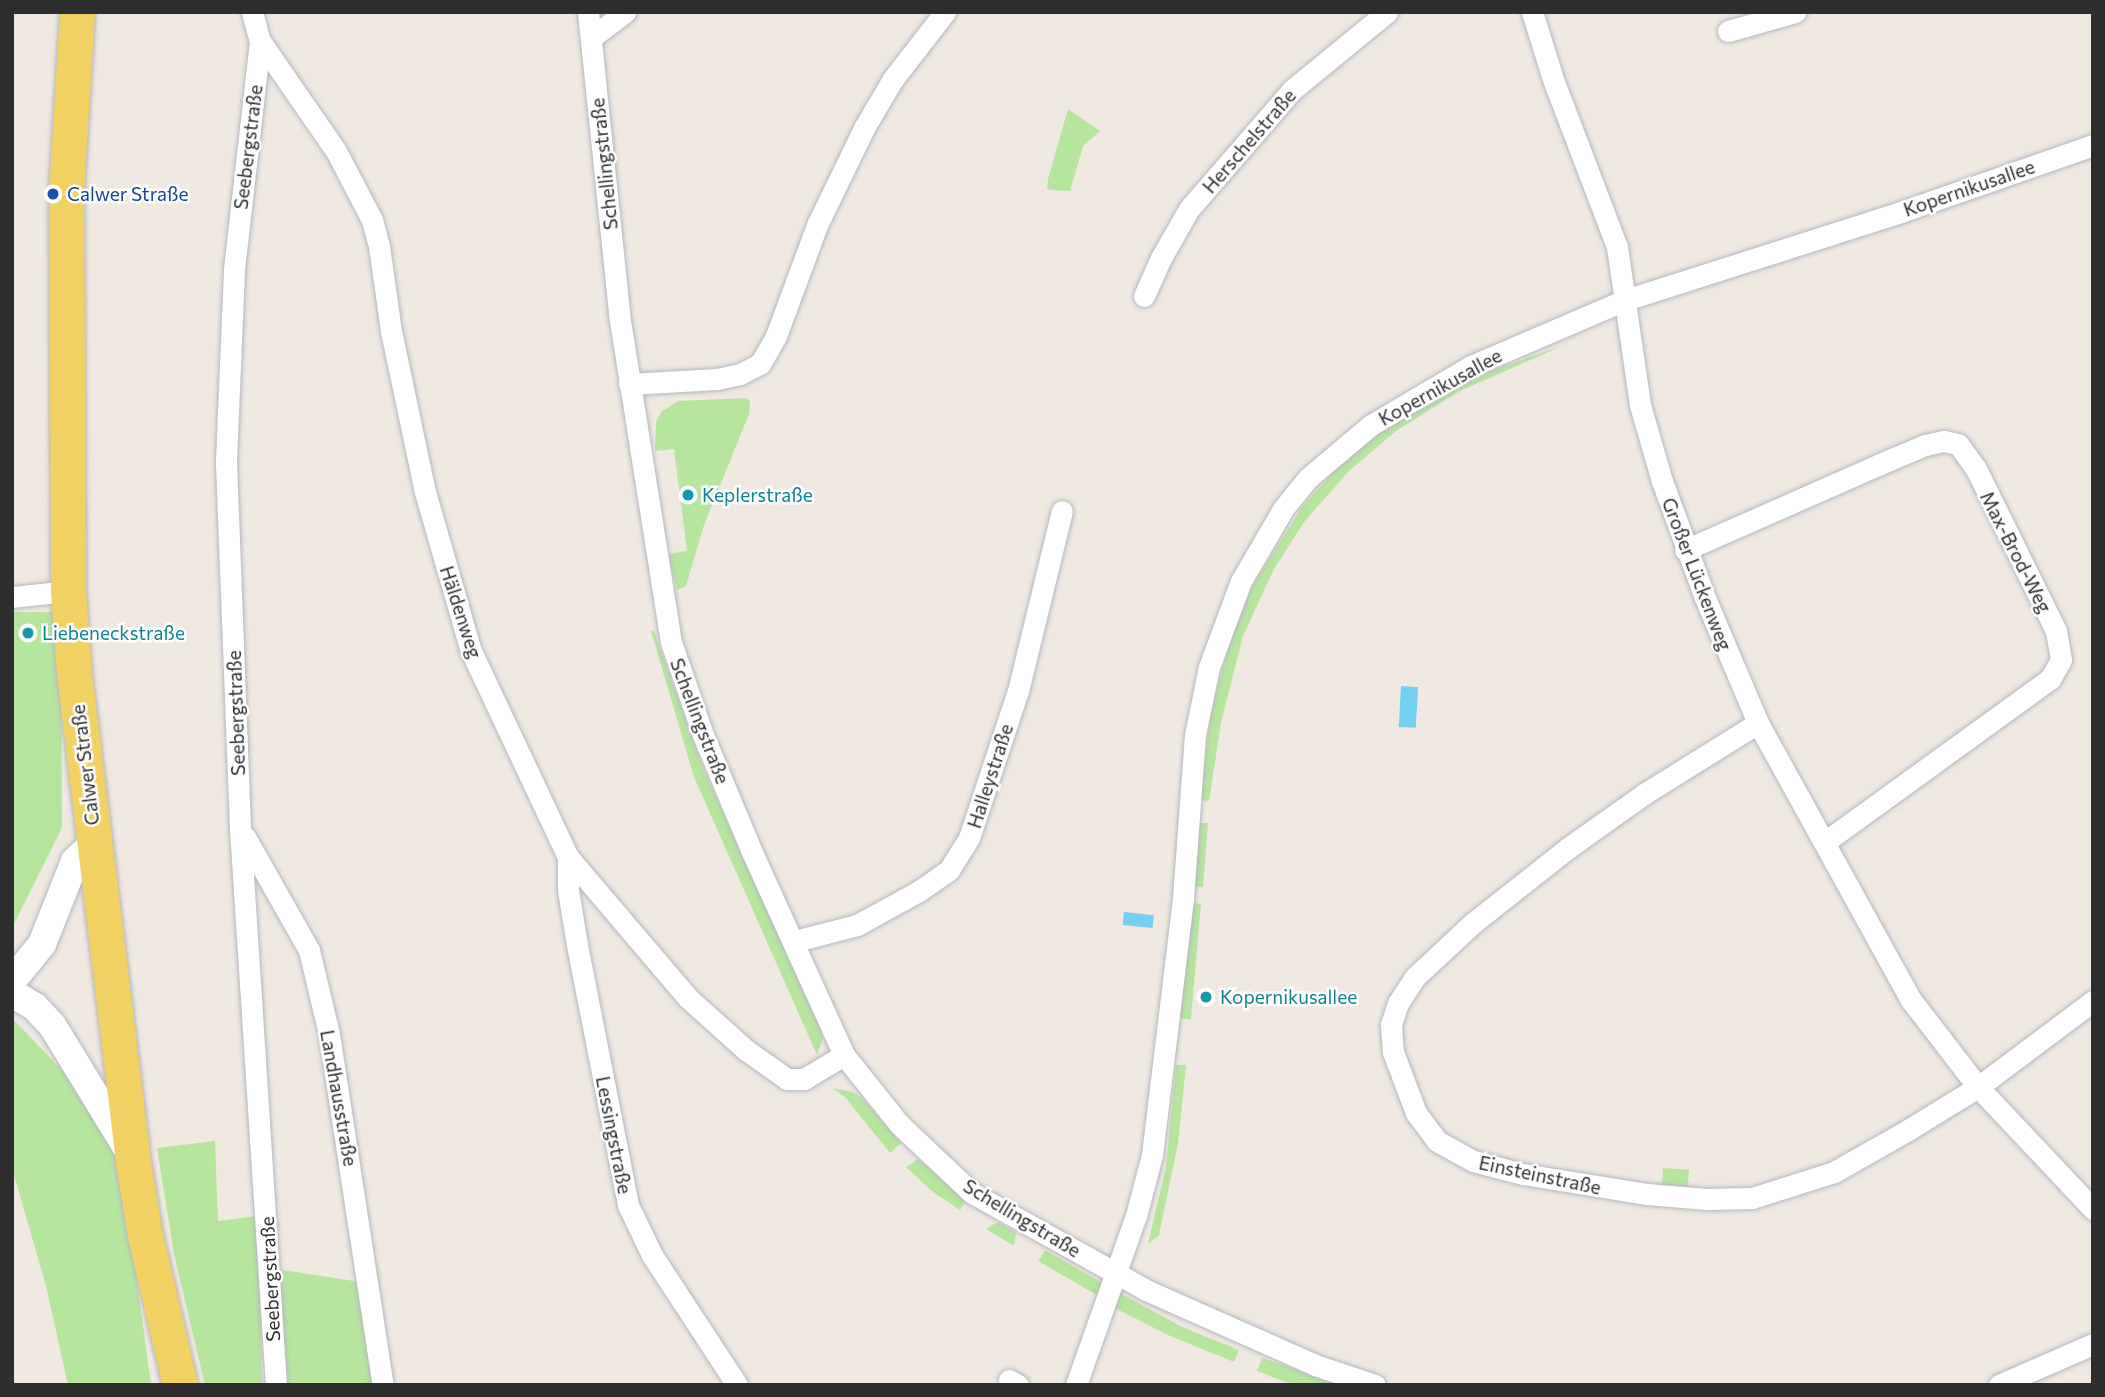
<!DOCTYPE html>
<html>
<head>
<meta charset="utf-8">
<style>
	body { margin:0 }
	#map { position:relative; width:2105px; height:1397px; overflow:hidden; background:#efe9e1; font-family:Commissioner,sans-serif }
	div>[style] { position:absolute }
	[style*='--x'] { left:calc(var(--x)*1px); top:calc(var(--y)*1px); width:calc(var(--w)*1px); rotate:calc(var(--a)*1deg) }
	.green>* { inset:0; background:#b6e59e; transform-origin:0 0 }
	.water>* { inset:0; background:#75cff0; transform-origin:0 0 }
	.roads { filter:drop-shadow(0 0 2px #b4b7c1) drop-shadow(0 0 2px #b4b7c1) }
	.minor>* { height:21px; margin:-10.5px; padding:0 10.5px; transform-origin:10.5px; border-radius:10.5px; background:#fff }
	.tertiary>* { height:28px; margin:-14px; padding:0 14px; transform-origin:14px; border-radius:14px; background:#fff }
	.primary>* { height:35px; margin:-17.5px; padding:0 17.5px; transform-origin:17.5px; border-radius:17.5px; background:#f2d163 }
	.dots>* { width:19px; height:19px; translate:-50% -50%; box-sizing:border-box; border:4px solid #fff; border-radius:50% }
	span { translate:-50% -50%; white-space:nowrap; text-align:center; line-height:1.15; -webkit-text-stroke:5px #fff; paint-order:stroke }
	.street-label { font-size:19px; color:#2e2e2e }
	.transit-label { font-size:19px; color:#164399 }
	.left { translate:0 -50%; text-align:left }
	.culture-label { font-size:19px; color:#0d838f }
	.frame { position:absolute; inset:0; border:14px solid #2e2e2e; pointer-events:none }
</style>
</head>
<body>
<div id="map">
	<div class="green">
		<div style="clip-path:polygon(1068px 109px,1100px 131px,1083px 146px,1070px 191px,1051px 190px,1047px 189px,1048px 179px)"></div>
		<div style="clip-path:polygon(1564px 345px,1458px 392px,1396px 431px,1349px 471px,1304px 522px,1274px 569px,1243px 636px,1221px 723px,1209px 801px,1200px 800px,1211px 711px,1230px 641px,1252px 586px,1303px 506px,1337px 468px,1380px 429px,1462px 381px)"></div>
		<div style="clip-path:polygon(746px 398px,750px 401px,749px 414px,704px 525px,686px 586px,677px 590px,668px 554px,687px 551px,674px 449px,655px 451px,656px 422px,661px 412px,678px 401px)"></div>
		<div style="clip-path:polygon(12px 612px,61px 612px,62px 828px,12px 928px)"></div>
		<div style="clip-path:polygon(651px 631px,654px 631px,703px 768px,821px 1028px,823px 1039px,817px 1055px,694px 777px)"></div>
		<div style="clip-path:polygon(1199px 823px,1208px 823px,1203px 887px,1192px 887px)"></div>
		<div style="left:1201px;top:904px;width:116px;height:11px;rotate:95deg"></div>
		<div style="clip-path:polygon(12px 1018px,74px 1083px,120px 1154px,151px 1385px,68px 1385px,46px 1286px,12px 1168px)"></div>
		<div style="clip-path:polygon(1176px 1065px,1186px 1065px,1178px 1143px,1159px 1235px,1148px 1244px,1166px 1167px)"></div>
		<div style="clip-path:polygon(832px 1088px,853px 1092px,862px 1098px,901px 1143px,890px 1153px,845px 1097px)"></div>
		<div style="clip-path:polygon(215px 1141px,218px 1221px,259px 1216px,262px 1385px,205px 1385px,174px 1254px,157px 1148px)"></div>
		<div style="clip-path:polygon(918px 1159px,967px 1199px,960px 1210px,933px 1192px,906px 1167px)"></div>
		<div style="left:1663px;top:1168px;width:26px;height:18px;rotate:4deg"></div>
		<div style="clip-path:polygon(998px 1222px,1016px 1233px,1014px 1246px,986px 1229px)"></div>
		<div style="left:1045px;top:1250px;width:73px;height:13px;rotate:30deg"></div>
		<div style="clip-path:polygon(277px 1269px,360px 1282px,374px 1385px,281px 1385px)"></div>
		<div style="clip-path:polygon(1118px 1292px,1182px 1327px,1239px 1350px,1234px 1362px,1168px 1335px,1111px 1306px)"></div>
		<div style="clip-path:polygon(1262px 1358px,1289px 1367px,1336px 1385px,1293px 1385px,1257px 1371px)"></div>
	</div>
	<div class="water">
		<div style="left:1401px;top:686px;width:17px;height:41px;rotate:3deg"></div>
		<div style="left:1124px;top:912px;width:30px;height:13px;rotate:6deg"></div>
	</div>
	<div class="roads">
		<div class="minor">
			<div style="--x:252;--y:12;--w:30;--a:75"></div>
			<div style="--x:260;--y:41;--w:134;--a:55.4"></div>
			<div style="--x:336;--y:151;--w:78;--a:62.4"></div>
			<div style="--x:372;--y:220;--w:27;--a:75"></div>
			<div style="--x:379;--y:246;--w:86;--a:82"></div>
			<div style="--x:391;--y:331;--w:165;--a:78.1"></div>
			<div style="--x:425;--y:492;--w:166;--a:73.9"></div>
			<div style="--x:471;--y:651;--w:228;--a:64.8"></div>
			<div style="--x:568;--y:857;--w:185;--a:49.6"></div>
			<div style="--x:688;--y:998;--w:78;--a:41.9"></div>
			<div style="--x:746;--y:1050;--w:50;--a:35.3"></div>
			<div style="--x:787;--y:1079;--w:17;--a:0"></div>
			<div style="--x:804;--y:1079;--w:47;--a:-31"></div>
			<div style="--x:588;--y:12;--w:304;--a:84.1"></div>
			<div style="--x:619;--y:314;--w:332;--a:81"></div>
			<div style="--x:671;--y:642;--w:98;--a:71"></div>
			<div style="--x:703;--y:735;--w:125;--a:67.3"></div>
			<div style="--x:751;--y:850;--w:225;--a:65.6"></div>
			<div style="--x:844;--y:1055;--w:88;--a:51.4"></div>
			<div style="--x:899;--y:1124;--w:100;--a:43.4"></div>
			<div style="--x:972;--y:1193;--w:199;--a:29.1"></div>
			<div style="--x:1146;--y:1290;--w:185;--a:23.9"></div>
			<div style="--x:1315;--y:1365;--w:63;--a:18.4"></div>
			<div style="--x:1532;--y:12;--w:73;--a:72.6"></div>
			<div style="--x:1554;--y:82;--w:177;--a:69.1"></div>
			<div style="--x:1617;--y:247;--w:160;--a:81.7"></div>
			<div style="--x:1640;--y:405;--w:79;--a:73.9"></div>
			<div style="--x:1662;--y:481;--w:125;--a:69.8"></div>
			<div style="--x:1705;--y:598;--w:136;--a:67"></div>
			<div style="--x:1758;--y:723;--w:316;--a:61.1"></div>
			<div style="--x:1911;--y:1000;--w:110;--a:52.4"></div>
			<div style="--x:1978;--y:1087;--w:168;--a:46.7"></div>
			<div style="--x:1728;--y:31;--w:70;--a:-15.8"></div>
			<div style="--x:591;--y:38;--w:43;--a:-37.4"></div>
			<div style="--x:260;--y:41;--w:230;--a:96.5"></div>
			<div style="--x:234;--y:270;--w:193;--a:92.4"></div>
			<div style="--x:226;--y:463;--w:366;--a:87.8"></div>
			<div style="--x:240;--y:829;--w:557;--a:86.3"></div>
			<div style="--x:1144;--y:296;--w:42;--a:-65.9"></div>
			<div style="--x:1161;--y:258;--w:56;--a:-60.3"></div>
			<div style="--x:1189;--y:209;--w:157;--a:-49.1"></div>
			<div style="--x:1292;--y:90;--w:123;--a:-39.4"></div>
			<div style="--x:629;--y:384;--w:88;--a:-3.3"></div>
			<div style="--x:717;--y:379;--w:24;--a:-12"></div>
			<div style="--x:740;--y:374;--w:22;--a:-27"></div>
			<div style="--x:760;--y:364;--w:32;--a:-60"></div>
			<div style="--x:776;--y:336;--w:118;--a:-69.7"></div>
			<div style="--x:817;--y:225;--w:108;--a:-64.1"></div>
			<div style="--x:864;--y:128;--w:57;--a:-59.4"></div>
			<div style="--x:893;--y:79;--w:85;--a:-52.2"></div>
			<div style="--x:1685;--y:550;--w:213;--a:-23.8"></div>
			<div style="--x:1880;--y:464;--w:49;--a:-22.9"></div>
			<div style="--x:1925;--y:445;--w:19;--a:-12"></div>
			<div style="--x:1944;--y:441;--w:14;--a:12"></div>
			<div style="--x:1958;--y:444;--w:31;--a:54"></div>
			<div style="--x:1976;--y:469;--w:181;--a:63.7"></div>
			<div style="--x:2056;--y:631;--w:29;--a:80"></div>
			<div style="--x:2061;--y:660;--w:22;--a:120"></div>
			<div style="--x:2050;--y:679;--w:278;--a:144.1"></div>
			<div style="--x:12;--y:597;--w:56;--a:-6.1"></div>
			<div style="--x:1758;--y:723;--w:134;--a:148.1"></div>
			<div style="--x:1644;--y:794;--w:93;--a:144.6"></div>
			<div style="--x:1568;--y:848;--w:121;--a:141.7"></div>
			<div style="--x:1473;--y:923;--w:79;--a:137"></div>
			<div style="--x:1415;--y:977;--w:31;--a:123"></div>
			<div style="--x:1398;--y:1003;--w:23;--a:108"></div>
			<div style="--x:1391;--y:1025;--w:27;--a:86"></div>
			<div style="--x:1393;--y:1052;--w:65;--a:69.3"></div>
			<div style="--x:1416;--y:1113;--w:35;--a:53"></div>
			<div style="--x:1437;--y:1141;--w:41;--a:29.1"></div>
			<div style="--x:1473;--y:1161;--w:52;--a:14.6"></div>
			<div style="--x:1523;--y:1174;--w:126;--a:9.2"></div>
			<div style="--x:1647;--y:1194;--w:60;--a:4.8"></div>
			<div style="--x:1707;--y:1199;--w:45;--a:-1.3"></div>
			<div style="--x:1752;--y:1198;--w:86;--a:-17.6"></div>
			<div style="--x:1834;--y:1172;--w:85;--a:-29.6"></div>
			<div style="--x:1908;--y:1130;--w:82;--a:-31.6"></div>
			<div style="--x:1978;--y:1087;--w:144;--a:-36.8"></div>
			<div style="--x:245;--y:837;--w:130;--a:60.5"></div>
			<div style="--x:309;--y:950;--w:86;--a:76.6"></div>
			<div style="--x:329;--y:1034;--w:355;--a:81.3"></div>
			<div style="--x:568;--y:857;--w:33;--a:90"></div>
			<div style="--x:568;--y:890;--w:56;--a:80.7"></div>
			<div style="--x:577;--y:945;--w:265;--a:78.9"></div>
			<div style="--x:628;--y:1205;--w:55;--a:64.4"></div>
			<div style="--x:652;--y:1255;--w:155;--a:56.8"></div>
			<div style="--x:795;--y:941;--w:64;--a:-14.5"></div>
			<div style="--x:857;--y:925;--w:71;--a:-28.7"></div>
			<div style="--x:919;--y:891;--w:37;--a:-35"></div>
			<div style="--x:949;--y:870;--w:38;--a:-58"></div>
			<div style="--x:969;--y:838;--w:155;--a:-71.6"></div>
			<div style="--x:1018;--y:691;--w:185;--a:-76.3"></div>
			<div style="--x:1009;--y:1380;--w:10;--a:29"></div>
			<div style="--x:1076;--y:1385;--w:179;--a:-70.5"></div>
			<div style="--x:1136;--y:1216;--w:63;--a:-75.3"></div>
			<div style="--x:1152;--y:1155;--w:259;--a:-83.1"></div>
			<div style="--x:1183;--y:898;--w:163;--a:-85.8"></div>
			<div style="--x:1195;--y:735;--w:69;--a:-78.4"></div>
			<div style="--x:1209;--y:667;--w:92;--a:-69.6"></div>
			<div style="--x:1241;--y:581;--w:83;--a:-59.7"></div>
			<div style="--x:1283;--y:509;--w:40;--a:-51"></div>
			<div style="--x:1308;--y:478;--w:82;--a:-40.1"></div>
			<div style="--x:1371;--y:425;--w:116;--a:-30.5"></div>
			<div style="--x:1471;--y:366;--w:168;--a:-23.2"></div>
			<div style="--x:1625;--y:300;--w:290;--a:-17.7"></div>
			<div style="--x:1901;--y:212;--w:203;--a:-19.2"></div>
			<div style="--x:1999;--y:1385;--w:103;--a:-23.6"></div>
		</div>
		<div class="tertiary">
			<div style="--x:12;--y:981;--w:48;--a:-51"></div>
			<div style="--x:42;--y:944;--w:89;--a:-68.3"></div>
			<div style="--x:75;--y:861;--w:26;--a:-43"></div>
			<div style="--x:12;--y:993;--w:27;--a:31"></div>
			<div style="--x:35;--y:1007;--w:25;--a:47"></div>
			<div style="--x:52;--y:1025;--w:150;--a:58.6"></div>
		</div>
		<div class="primary">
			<div style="--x:77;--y:12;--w:182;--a:93.5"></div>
			<div style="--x:66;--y:194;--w:397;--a:89.7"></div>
			<div style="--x:68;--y:591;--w:82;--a:85.8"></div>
			<div style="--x:74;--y:673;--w:485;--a:83.1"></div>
			<div style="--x:132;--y:1155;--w:81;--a:80.8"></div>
			<div style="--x:145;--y:1235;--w:154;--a:76.9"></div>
		</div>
	</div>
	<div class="dots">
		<div style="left:53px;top:194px;background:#1a4fb4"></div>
		<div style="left:688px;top:495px;background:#0f9aa8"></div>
		<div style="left:28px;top:633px;background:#0f9aa8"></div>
		<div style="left:1206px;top:997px;background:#0f9aa8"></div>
	</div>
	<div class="street-label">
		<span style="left:1249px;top:141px;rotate:-49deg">Herschelstraße</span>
		<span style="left:248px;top:147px;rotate:-83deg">Seebergstraße</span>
		<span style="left:604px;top:164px;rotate:-96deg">Schellingstraße</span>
		<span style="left:1969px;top:188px;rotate:-19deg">Kopernikusallee</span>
		<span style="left:1440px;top:387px;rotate:-29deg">Kopernikusallee</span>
		<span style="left:2016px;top:552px;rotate:63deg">Max-Brod-Weg</span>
		<span style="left:1697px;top:574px;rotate:69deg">Großer Lückenweg</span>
		<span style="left:461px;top:612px;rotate:72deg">Häldenweg</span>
		<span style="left:236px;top:713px;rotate:-92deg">Seebergstraße</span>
		<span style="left:700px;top:721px;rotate:69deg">Schellingstraße</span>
		<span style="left:85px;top:765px;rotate:-97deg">Calwer Straße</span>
		<span style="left:990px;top:776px;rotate:-72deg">Halleystraße</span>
		<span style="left:339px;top:1098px;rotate:80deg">Landhausstraße</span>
		<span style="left:614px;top:1135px;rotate:79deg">Lessingstraße</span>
		<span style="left:1540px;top:1175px;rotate:12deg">Einsteinstraße</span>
		<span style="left:1022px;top:1218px;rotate:31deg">Schellingstraße</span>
		<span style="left:270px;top:1279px;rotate:-93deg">Seebergstraße</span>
	</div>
	<div class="transit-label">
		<span class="left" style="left:67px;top:194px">Calwer Straße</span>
	</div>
	<div class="culture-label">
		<span class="left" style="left:702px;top:495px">Keplerstraße</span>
		<span class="left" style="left:42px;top:633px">Liebeneckstraße</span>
		<span class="left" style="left:1220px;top:997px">Kopernikusallee</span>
	</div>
	<div class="frame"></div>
</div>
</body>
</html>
